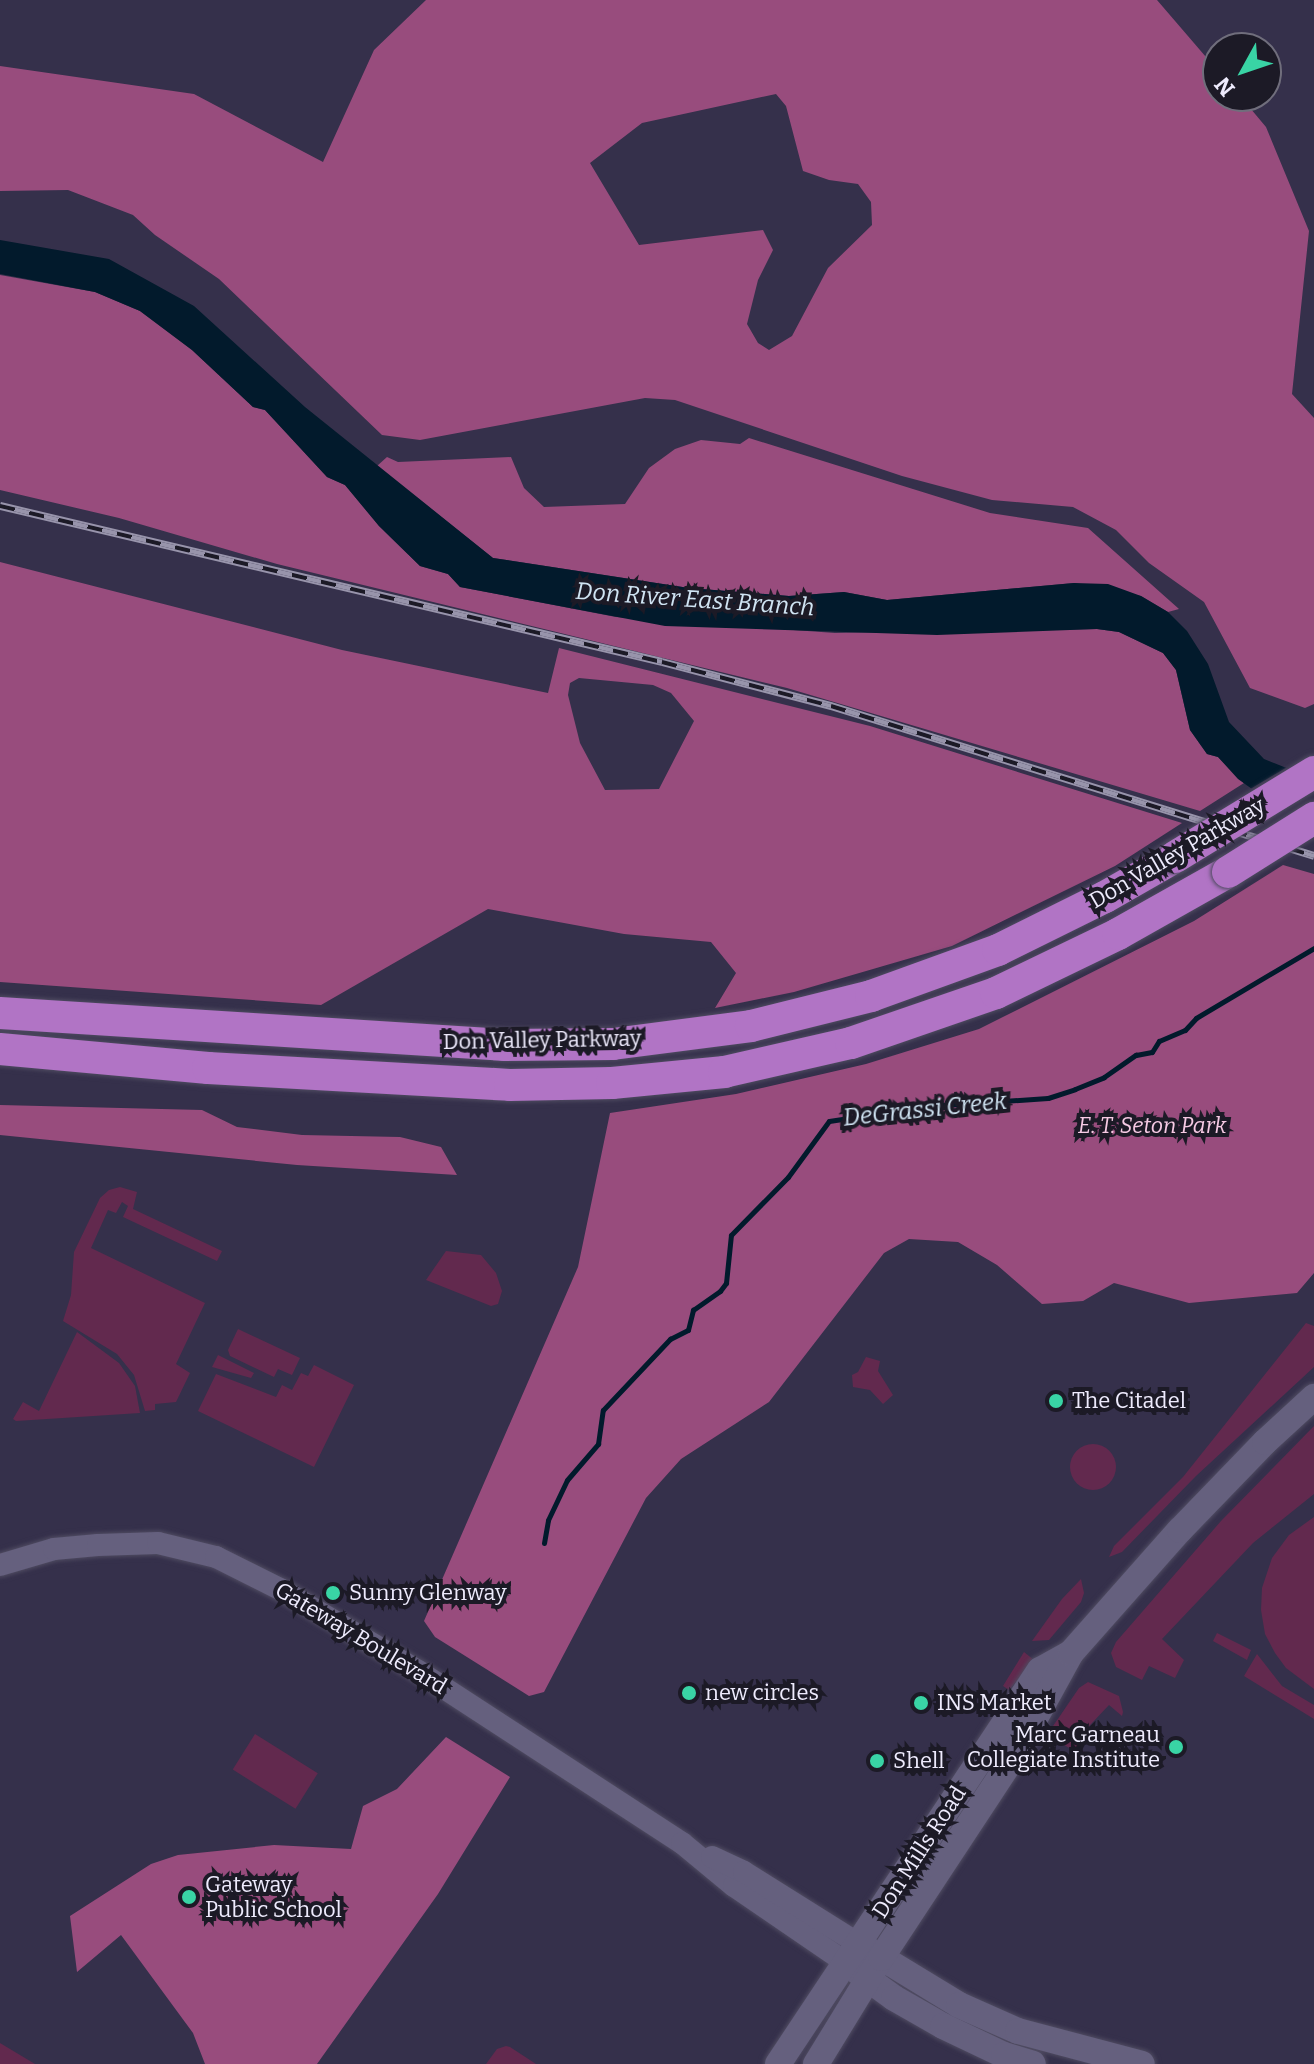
<!DOCTYPE html>
<html>
<head>
<meta charset="utf-8">
<style>
	body { margin:0 }
	#map { position:relative; width:1314px; height:2064px; overflow:hidden; background:#35304b; font-family:Bitter,serif }
	div>[style] { position:absolute }
	[style*='--x'] { left:calc(var(--x)*1px); top:calc(var(--y)*1px); width:calc(var(--w)*1px); rotate:calc(var(--a)*1deg) }
	.green>* { inset:0; background:#62294e; transform-origin:0 0 }
	.round { border-radius:50% }
	.forest>* { inset:0; background:#984c7d }
	.water>* { inset:0; background:#021a2c }
	.pier>* { inset:0; background:#35304b }
	.stream>* { height:5px; margin:-2.5px; padding:0 2.5px; transform-origin:2.5px; border-radius:2.5px; background:#021a2c }
	.roads { filter:drop-shadow(0 0 2px #4f4b61) drop-shadow(0 0 2px #4f4b61) }
	.tertiary>* { height:22px; margin:-11px; padding:0 11px; transform-origin:11px; border-radius:11px; background:#65607e }
	.secondary>* { height:26px; margin:-13px; padding:0 13px; transform-origin:13px; border-radius:13px; background:#65607e }
	.motorway>* { height:32px; margin:-16px; padding:0 16px; transform-origin:16px; border-radius:16px; background:#b174c5 }
	.rail>* { height:8px; margin-top:-4px; transform-origin:0; background:repeating-linear-gradient(90deg,#1c1a26 0 15px,#9894ab 0 30px); box-sizing:border-box; border-block:2px solid #9894ab }
	.bridges { filter:drop-shadow(0 0 2px #4f4b61) drop-shadow(0 0 2px #4f4b61) }
	.motorway-bridge>* { height:32px; margin:-16px; padding:0 16px; transform-origin:16px; border-radius:16px; background:#b174c5 }
	.dots>* { width:22px; height:22px; translate:-50% -50%; box-sizing:border-box; border:4px solid #1c1a26; border-radius:50% }
	span { translate:-50% -50%; white-space:nowrap; text-align:center; line-height:1.15; -webkit-text-stroke:8px #1c1a26; paint-order:stroke }
	.street-label { font-size:22px; color:#eeebfd }
	.park-label { font-size:22px; color:#f6cae4; font-style:italic }
	.poi-label { font-size:22px; color:#eeebfd }
	.left { translate:0 -50%; text-align:left }
	.right { translate:-100% -50%; text-align:right }
	.water-label { font-size:24px; color:#d0e4f3; font-style:italic }
	.north { position:absolute; left:1202px; top:32px; width:80px; height:80px; box-sizing:border-box; background:#1c1a26; border:2px solid #706e7c; border-radius:50%; rotate:230deg; font-size:22px; font-weight:700; line-height:32px; text-align:center; color:#eeebfd }
	.north::after { content:''; display:block; margin:auto; width:28px; height:36px; background:#39d4a5; clip-path:polygon(50% 0,100% 100%,50% 72%,0 100%) }
</style>
</head>
<body>
<div id="map">
	<div class="green">
		<div style="clip-path:polygon(120px 1187px,137px 1192px,133px 1209px,222px 1251px,217px 1261px,123px 1217px,128px 1206px,122px 1202px,116px 1213px,108px 1210px,91px 1248px,205px 1303px,176px 1364px,190px 1373px,176px 1402px,155px 1404px,155px 1410px,145px 1411px,134px 1375px,117px 1354px,63px 1321px,71px 1295px,74px 1252px,100px 1198px,109px 1190px)"></div>
		<div style="clip-path:polygon(446px 1251px,481px 1255px,496px 1273px,502px 1291px,498px 1304px,491px 1306px,426px 1280px)"></div>
		<div style="clip-path:polygon(1306px 1323px,1314px 1326px,1314px 1367px,1196px 1476px,1122px 1552px,1109px 1557px,1114px 1546px,1183px 1477px)"></div>
		<div style="clip-path:polygon(238px 1329px,300px 1358px,292px 1375px,278px 1369px,274px 1377px,230px 1356px,228px 1350px)"></div>
		<div style="clip-path:polygon(77px 1332px,119px 1363px,135px 1386px,140px 1413px,16px 1421px,13px 1419px,23px 1402px,39px 1411px)"></div>
		<div style="clip-path:polygon(218px 1355px,254px 1373px,251px 1378px,212px 1367px)"></div>
		<div style="clip-path:polygon(866px 1357px,880px 1361px,878px 1371px,893px 1395px,883px 1404px,870px 1390px,853px 1387px,852px 1375px,858px 1372px)"></div>
		<div style="clip-path:polygon(314px 1365px,354px 1385px,314px 1467px,198px 1411px,216px 1374px,276px 1397px,282px 1385px,292px 1390px,301px 1373px,308px 1376px)"></div>
		<div style="clip-path:polygon(1314px 1426px,1314px 1494px,1253px 1543px,1162px 1639px,1184px 1660px,1175px 1678px,1149px 1666px,1142px 1680px,1116px 1667px,1111px 1653px,1116px 1642px,1221px 1521px)"></div>
		<div class="round" style="left:1070px;top:1444px;width:46px;height:46px"></div>
		<div style="clip-path:polygon(1314px 1517px,1314px 1689px,1286px 1668px,1275px 1653px,1265px 1634px,1261px 1610px,1262px 1588px,1272px 1558px,1289px 1535px)"></div>
		<div style="clip-path:polygon(1081px 1579px,1084px 1593px,1081px 1602px,1049px 1640px,1032px 1641px,1062px 1599px)"></div>
		<div style="clip-path:polygon(1217px 1633px,1251px 1650px,1247px 1660px,1213px 1641px)"></div>
		<div style="clip-path:polygon(1024px 1652px,1034px 1660px,1009px 1690px,1003px 1686px)"></div>
		<div style="clip-path:polygon(1257px 1654px,1282px 1686px,1314px 1705px,1314px 1719px,1244px 1676px)"></div>
		<div style="clip-path:polygon(1088px 1682px,1119px 1696px,1123px 1712px,1122px 1716px,1109px 1705px,1074px 1742px,1086px 1754px,1083px 1756px,1054px 1739px,1051px 1729px,1079px 1688px)"></div>
		<div style="left:255px;top:1734px;width:74px;height:42px;rotate:32deg"></div>
		<div style="clip-path:polygon(0 2043px,35px 2064px,0 2064px)"></div>
		<div style="clip-path:polygon(506px 2046px,510px 2047px,536px 2064px,486px 2064px,497px 2049px)"></div>
	</div>
	<div class="forest">
		<div style="clip-path:polygon(evenodd,426px 0,1157px 0,1218px 71px,1218px 96px,1240px 96px,1266px 127px,1309px 231px,1292px 394px,1314px 418px,1314px 704px,1305px 708px,1250px 688px,1204px 602px,1149px 563px,1116px 530px,1073px 507px,992px 500px,902px 476px,675px 400px,645px 398px,420px 440px,382px 435px,219px 279px,155px 235px,133px 215px,68px 190px,0 191px,0 66px,194px 94px,323px 162px,374px 50px,426px 0,776px 94px,786px 106px,803px 171px,829px 180px,858px 184px,871px 202px,872px 225px,828px 268px,792px 336px,769px 350px,758px 343px,747px 324px,758px 280px,773px 250px,763px 230px,639px 245px,590px 163px,642px 123px,776px 94px)"></div>
		<div style="clip-path:polygon(0 275px,95px 292px,140px 311px,192px 350px,253px 407px,265px 410px,327px 477px,345px 485px,379px 526px,420px 566px,448px 574px,460px 587px,616px 617px,835px 633px,1097px 629px,1119px 632px,1163px 653px,1176px 670px,1190px 730px,1207px 754px,1218px 757px,1244px 783px,1200px 811px,787px 688px,277px 564px,119px 518px,0 490px)"></div>
		<div style="clip-path:polygon(749px 438px,990px 513px,1088px 528px,1179px 609px,1168px 612px,1141px 596px,1074px 583px,887px 600px,844px 592px,789px 596px,689px 588px,493px 558px,377px 466px,387px 457px,398px 462px,511px 457px,524px 488px,544px 507px,625px 504px,649px 468px,675px 449px,701px 440px,740px 444px)"></div>
		<div style="clip-path:polygon(evenodd,0 562px,342px 650px,548px 693px,559px 648px,870px 726px,1182px 823px,1115px 866px,952px 946px,794px 992px,715px 1008px,736px 973px,711px 942px,624px 934px,488px 909px,321px 1005px,0 982px,0 562px,579px 678px,653px 685px,671px 693px,694px 721px,659px 789px,605px 790px,580px 743px,568px 695px,570px 683px,579px 678px)"></div>
		<div style="clip-path:polygon(1283px 865px,1314px 874px,1314px 1273px,1297px 1293px,1189px 1303px,1114px 1283px,1083px 1301px,1042px 1304px,997px 1265px,958px 1242px,909px 1239px,884px 1253px,769px 1402px,681px 1459px,646px 1498px,544px 1692px,529px 1696px,435px 1637px,424px 1621px,578px 1267px,610px 1113px,736px 1094px,866px 1064px,979px 1029px,1194px 921px)"></div>
		<div style="clip-path:polygon(0 1105px,202px 1110px,237px 1127px,302px 1135px,400px 1137px,441px 1147px,457px 1175px,297px 1165px,0 1135px)"></div>
		<div style="clip-path:polygon(446px 1737px,510px 1777px,438px 1894px,317px 2064px,205px 2064px,193px 2033px,121px 1935px,77px 1972px,70px 1916px,151px 1864px,178px 1855px,274px 1845px,351px 1849px,363px 1806px,397px 1789px)"></div>
	</div>
	<div class="water">
		<div style="clip-path:polygon(0 240px,109px 259px,194px 306px,305px 407px,493px 558px,689px 588px,789px 596px,844px 592px,887px 600px,1074px 583px,1108px 584px,1141px 596px,1168px 612px,1187px 631px,1208px 664px,1229px 722px,1264px 759px,1314px 779px,1252px 789px,1238px 779px,1218px 757px,1207px 754px,1190px 730px,1176px 670px,1163px 653px,1119px 632px,1097px 629px,937px 635px,665px 626px,460px 587px,448px 574px,420px 566px,379px 526px,345px 485px,327px 477px,265px 410px,253px 407px,192px 350px,140px 311px,95px 292px,0 274px)"></div>
	</div>
	<div class="pier">
		<div style="clip-path:polygon(1289px 766px,1314px 774px,1314px 817px,1294px 812px,1247px 791px)"></div>
	</div>
	<div class="stream">
		<div style="--x:544;--y:1543;--w:23;--a:-80"></div>
		<div style="--x:548;--y:1520;--w:44;--a:-64.6"></div>
		<div style="--x:567;--y:1480;--w:48;--a:-49.3"></div>
		<div style="--x:598;--y:1444;--w:34;--a:-82"></div>
		<div style="--x:603;--y:1410;--w:98;--a:-46.7"></div>
		<div style="--x:670;--y:1339;--w:20;--a:-27"></div>
		<div style="--x:688;--y:1330;--w:21;--a:-76"></div>
		<div style="--x:693;--y:1310;--w:33;--a:-35"></div>
		<div style="--x:720;--y:1291;--w:10;--a:-53"></div>
		<div style="--x:726;--y:1283;--w:48;--a:-84.1"></div>
		<div style="--x:731;--y:1235;--w:81;--a:-45.5"></div>
		<div style="--x:788;--y:1177;--w:69;--a:-53.8"></div>
		<div style="--x:829;--y:1121;--w:100;--a:-8.6"></div>
		<div style="--x:928;--y:1106;--w:120;--a:-3.8"></div>
		<div style="--x:1048;--y:1098;--w:28;--a:-18"></div>
		<div style="--x:1075;--y:1089;--w:31;--a:-22"></div>
		<div style="--x:1104;--y:1077;--w:39;--a:-35"></div>
		<div style="--x:1136;--y:1055;--w:16;--a:-11"></div>
		<div style="--x:1152;--y:1052;--w:13;--a:-58"></div>
		<div style="--x:1159;--y:1041;--w:28;--a:-23"></div>
		<div style="--x:1185;--y:1030;--w:16;--a:-47"></div>
		<div style="--x:1196;--y:1018;--w:137;--a:-30.7"></div>
	</div>
	<div class="roads">
		<div class="tertiary">
			<div style="--x:0;--y:1565;--w:56;--a:-16.5"></div>
			<div style="--x:54;--y:1549;--w:44;--a:-5.2"></div>
			<div style="--x:98;--y:1545;--w:60;--a:-1.9"></div>
			<div style="--x:158;--y:1543;--w:60;--a:13.6"></div>
			<div style="--x:216;--y:1557;--w:74;--a:26.6"></div>
			<div style="--x:282;--y:1590;--w:158;--a:30.8"></div>
			<div style="--x:418;--y:1671;--w:315;--a:33.1"></div>
			<div style="--x:682;--y:1843;--w:67;--a:39.6"></div>
			<div style="--x:734;--y:1886;--w:135;--a:34.4"></div>
			<div style="--x:712;--y:1857;--w:35;--a:25"></div>
			<div style="--x:744;--y:1872;--w:136;--a:32.1"></div>
		</div>
		<div class="secondary">
			<div style="--x:869;--y:1950;--w:105;--a:31.4"></div>
			<div style="--x:959;--y:2005;--w:64;--a:23.8"></div>
			<div style="--x:1018;--y:2031;--w:128;--a:14.9"></div>
			<div style="--x:854;--y:1969;--w:49;--a:35.9"></div>
			<div style="--x:894;--y:1998;--w:56;--a:29.7"></div>
			<div style="--x:943;--y:2026;--w:68;--a:25.4"></div>
			<div style="--x:1004;--y:2055;--w:30;--a:17"></div>
			<div style="--x:778;--y:2064;--w:473;--a:-56.4"></div>
			<div style="--x:1040;--y:1670;--w:35;--a:-29"></div>
			<div style="--x:816;--y:2064;--w:124;--a:-58.5"></div>
			<div style="--x:881;--y:1958;--w:245;--a:-56.6"></div>
			<div style="--x:1016;--y:1753;--w:114;--a:-61.2"></div>
			<div style="--x:1071;--y:1653;--w:164;--a:-48.5"></div>
			<div style="--x:1180;--y:1530;--w:122;--a:-46"></div>
			<div style="--x:1265;--y:1442;--w:67;--a:-42.6"></div>
		</div>
		<div class="motorway">
			<div style="--x:0;--y:1013;--w:506;--a:3.63"></div>
			<div style="--x:505;--y:1045;--w:108;--a:-0.5"></div>
			<div style="--x:613;--y:1044;--w:139;--a:-7.4"></div>
			<div style="--x:751;--y:1026;--w:124;--a:-14"></div>
			<div style="--x:871;--y:996;--w:135;--a:-19.9"></div>
			<div style="--x:998;--y:950;--w:119;--a:-26.4"></div>
			<div style="--x:1105;--y:897;--w:81;--a:-29.7"></div>
			<div style="--x:0;--y:1049;--w:209;--a:5.2"></div>
			<div style="--x:208;--y:1068;--w:302;--a:3.2"></div>
			<div style="--x:510;--y:1085;--w:102;--a:-1.1"></div>
			<div style="--x:612;--y:1083;--w:113;--a:-5.6"></div>
			<div style="--x:724;--y:1072;--w:130;--a:-12.9"></div>
			<div style="--x:851;--y:1043;--w:153;--a:-19"></div>
			<div style="--x:996;--y:993;--w:136;--a:-25.8"></div>
			<div style="--x:1118;--y:934;--w:126;--a:-29.4"></div>
		</div>
	</div>
	<div class="rail">
		<div style="--x:0;--y:506;--w:680;--a:13.26"></div>
		<div style="--x:662;--y:662;--w:175;--a:14.6"></div>
		<div style="--x:831;--y:706;--w:506;--a:17.25"></div>
	</div>
	<div class="bridges">
		<div class="motorway-bridge">
			<div style="--x:1175;--y:857;--w:163;--a:-31.4"></div>
			<div style="--x:1228;--y:872;--w:102;--a:-32.1"></div>
		</div>
	</div>
	<div class="dots">
		<div style="left:1056px;top:1401px;background:#39d4a5"></div>
		<div style="left:333px;top:1593px;background:#39d4a5"></div>
		<div style="left:689px;top:1693px;background:#39d4a5"></div>
		<div style="left:921px;top:1703px;background:#39d4a5"></div>
		<div style="left:1176px;top:1747px;background:#39d4a5"></div>
		<div style="left:877px;top:1761px;background:#39d4a5"></div>
		<div style="left:189px;top:1897px;background:#39d4a5"></div>
	</div>
	<div class="street-label">
		<span style="left:1177px;top:853px;rotate:-30deg">Don Valley Parkway</span>
		<span style="left:542px;top:1040px;rotate:-1deg">Don Valley Parkway</span>
		<span style="left:361px;top:1638px;rotate:31deg">Gateway Boulevard</span>
		<span style="left:919px;top:1852px;rotate:-57deg">Don Mills Road</span>
	</div>
	<div class="park-label">
		<span style="left:1152px;top:1126px">E. T. Seton Park</span>
	</div>
	<div class="poi-label">
		<span class="left" style="left:1072px;top:1401px">The Citadel</span>
		<span class="left" style="left:349px;top:1593px">Sunny Glenway</span>
		<span class="left" style="left:705px;top:1693px">new circles</span>
		<span class="left" style="left:937px;top:1703px">INS Market</span>
		<span class="right" style="left:1160px;top:1747px">Marc Garneau<br>Collegiate Institute</span>
		<span class="left" style="left:893px;top:1761px">Shell</span>
		<span class="left" style="left:205px;top:1897px">Gateway<br>Public School</span>
	</div>
	<div class="water-label">
		<span style="left:695px;top:600px;rotate:4deg">Don River East Branch</span>
		<span style="left:925px;top:1110px;rotate:-6deg">DeGrassi Creek</span>
	</div>
	<div class="north">N</div>
</div>
</body>
</html>
